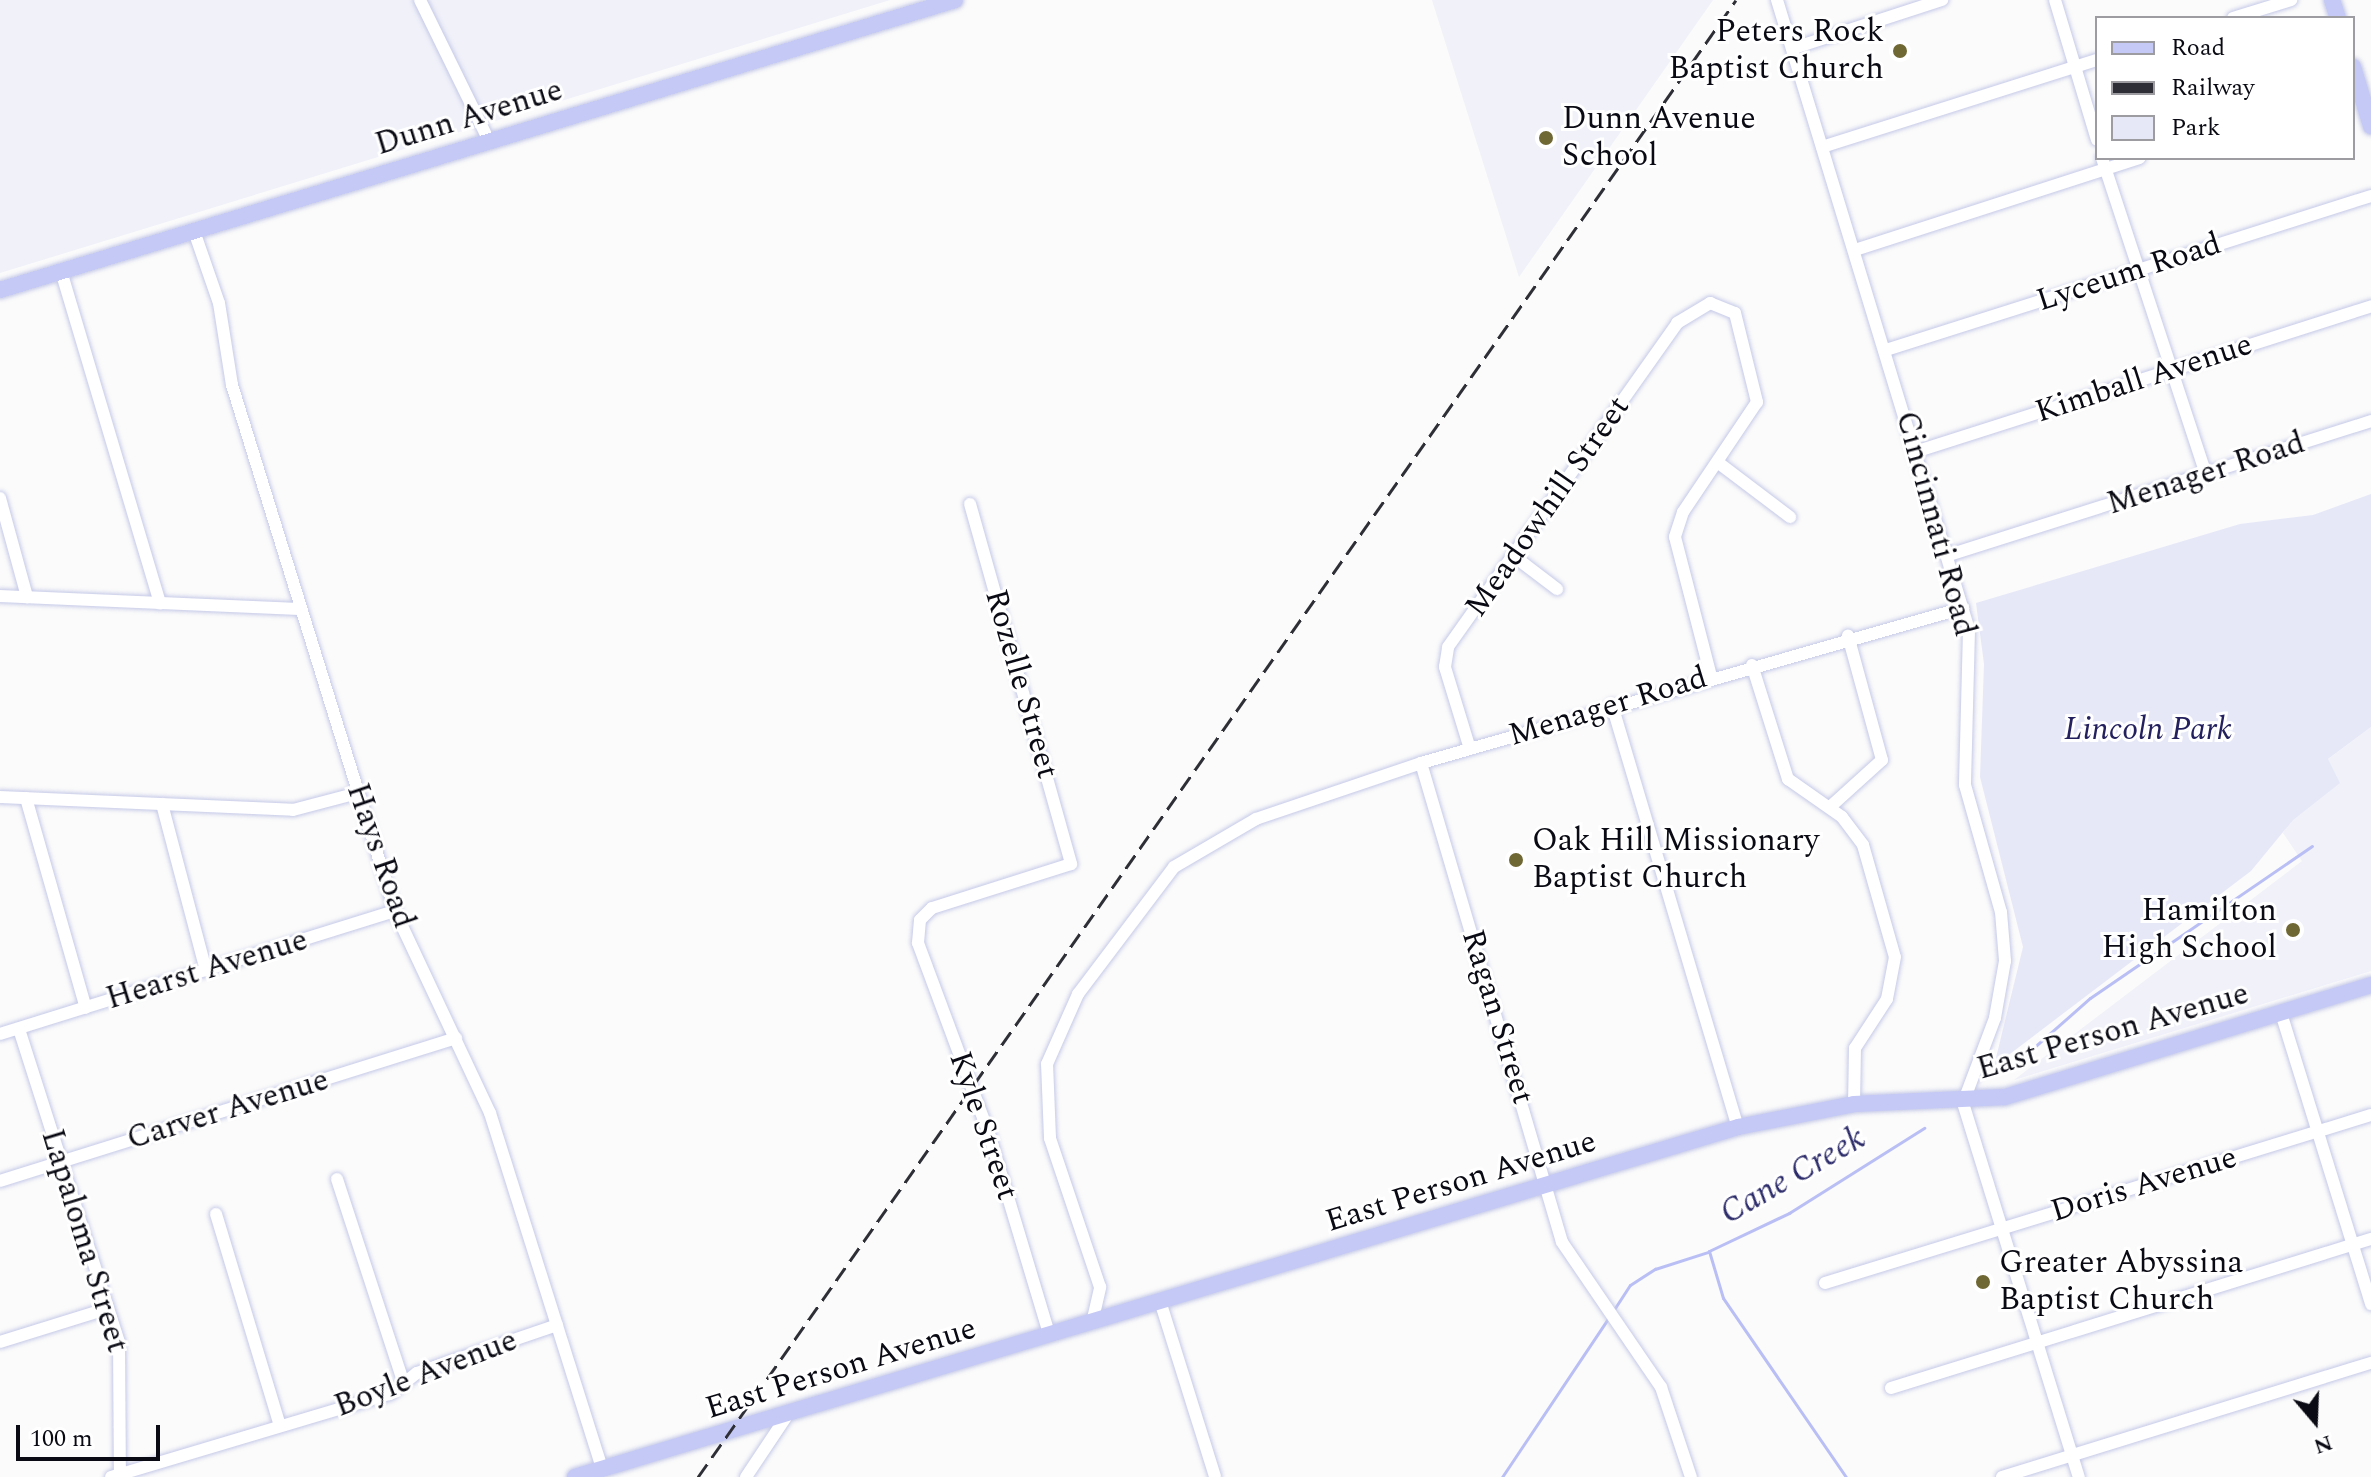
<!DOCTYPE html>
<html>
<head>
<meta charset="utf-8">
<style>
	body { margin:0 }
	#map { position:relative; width:2371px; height:1477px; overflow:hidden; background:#fbfbfb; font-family:Spectral,serif }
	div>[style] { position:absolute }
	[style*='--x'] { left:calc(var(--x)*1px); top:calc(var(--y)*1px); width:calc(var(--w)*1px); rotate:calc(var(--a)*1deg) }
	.built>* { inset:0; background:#f0f1f9 }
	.green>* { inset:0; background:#e6e8f8 }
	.stream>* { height:3px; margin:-1.5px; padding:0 1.5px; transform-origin:1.5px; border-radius:1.5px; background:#b9bff4 }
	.roads { filter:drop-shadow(0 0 2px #c5c9e7) drop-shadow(0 0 2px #c5c9e7) }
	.minor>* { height:12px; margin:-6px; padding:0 6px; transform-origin:6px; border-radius:6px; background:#fff }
	.major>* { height:16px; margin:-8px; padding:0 8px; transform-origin:8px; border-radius:8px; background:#c5c9f6 }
	.rail>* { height:3px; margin-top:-1.5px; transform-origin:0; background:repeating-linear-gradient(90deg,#2e2e37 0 16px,transparent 0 24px) }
	.dots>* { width:22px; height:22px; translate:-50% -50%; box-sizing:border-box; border:4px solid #fff; border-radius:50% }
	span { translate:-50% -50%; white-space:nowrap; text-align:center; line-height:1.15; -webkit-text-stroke:6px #fff; paint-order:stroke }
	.poi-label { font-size:32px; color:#0a0a14 }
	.right { translate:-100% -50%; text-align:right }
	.left { translate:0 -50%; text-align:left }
	.street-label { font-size:32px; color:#0a0a14 }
	.park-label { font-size:32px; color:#23205d; font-style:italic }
	.water-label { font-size:34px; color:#2e2d6b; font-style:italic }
	.legend { position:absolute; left:2095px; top:16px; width:260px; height:144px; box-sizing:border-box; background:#fff; border:2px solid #9d9da1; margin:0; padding:10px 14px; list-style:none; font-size:24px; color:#0a0a14 }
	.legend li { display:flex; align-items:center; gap:16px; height:40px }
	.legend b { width:40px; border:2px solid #9d9da1 }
	.north { position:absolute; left:2275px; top:1381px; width:80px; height:80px; -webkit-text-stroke:6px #fff; paint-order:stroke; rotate:161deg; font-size:22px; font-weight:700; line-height:32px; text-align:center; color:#0a0a14 }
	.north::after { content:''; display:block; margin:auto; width:28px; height:36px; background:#0a0a14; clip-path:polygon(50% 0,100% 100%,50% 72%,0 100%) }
	.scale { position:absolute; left:16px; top:1425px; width:144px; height:36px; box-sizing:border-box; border:4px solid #0a0a14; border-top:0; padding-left:10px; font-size:24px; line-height:28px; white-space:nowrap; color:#0a0a14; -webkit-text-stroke:6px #fff; paint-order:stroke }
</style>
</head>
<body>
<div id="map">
	<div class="built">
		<div style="clip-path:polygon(0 0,890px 0,0 273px)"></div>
		<div style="clip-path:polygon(1432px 0,1713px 0,1519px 277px)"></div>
		<div style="clip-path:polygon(2371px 727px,2371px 971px,2014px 1080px,2302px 861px,2283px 833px,2327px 760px)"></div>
	</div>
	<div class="green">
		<div style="clip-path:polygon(2371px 494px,2371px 727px,2328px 759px,2340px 783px,2293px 820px,2251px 871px,1994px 1066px,2023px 947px,1980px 777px,1984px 664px,1976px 603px,2240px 524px,2313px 515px)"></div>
	</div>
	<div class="stream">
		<div style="--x:2014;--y:1065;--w:101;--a:-41.4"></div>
		<div style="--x:2090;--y:998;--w:269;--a:-34.4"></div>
		<div style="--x:1613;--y:1311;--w:31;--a:-57"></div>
		<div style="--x:1630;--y:1285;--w:30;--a:-33"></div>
		<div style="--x:1655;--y:1269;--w:56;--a:-17.8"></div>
		<div style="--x:1502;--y:1477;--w:192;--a:-56.2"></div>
		<div style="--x:1846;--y:1477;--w:217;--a:-124.5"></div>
		<div style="--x:1723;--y:1298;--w:49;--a:-106.6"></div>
		<div style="--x:1709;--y:1251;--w:89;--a:-25.4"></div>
		<div style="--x:1789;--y:1213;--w:160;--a:-32.2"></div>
	</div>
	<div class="roads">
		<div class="minor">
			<div style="--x:420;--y:0;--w:157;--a:63.9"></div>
			<div style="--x:1777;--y:0;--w:659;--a:73.05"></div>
			<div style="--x:1969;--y:630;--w:155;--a:91.5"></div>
			<div style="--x:1965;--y:785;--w:132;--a:74.2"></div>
			<div style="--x:2001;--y:912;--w:49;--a:85.3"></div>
			<div style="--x:2005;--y:961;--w:58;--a:100"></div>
			<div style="--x:1995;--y:1018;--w:91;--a:110.6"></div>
			<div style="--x:1963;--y:1103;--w:392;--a:72.8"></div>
			<div style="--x:2055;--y:0;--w:146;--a:73.3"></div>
			<div style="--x:2233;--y:18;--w:61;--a:-17.2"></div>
			<div style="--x:1794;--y:48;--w:156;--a:-18"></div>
			<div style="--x:1822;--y:147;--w:288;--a:-17.6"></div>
			<div style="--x:2102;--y:158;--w:333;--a:71.8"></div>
			<div style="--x:194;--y:231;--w:76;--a:70.9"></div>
			<div style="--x:219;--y:303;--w:83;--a:81"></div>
			<div style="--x:232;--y:385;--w:551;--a:72.78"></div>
			<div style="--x:395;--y:911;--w:223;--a:64.8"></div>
			<div style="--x:490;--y:1113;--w:372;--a:72.5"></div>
			<div style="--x:1855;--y:250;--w:299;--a:-17.9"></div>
			<div style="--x:61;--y:271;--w:347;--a:73.4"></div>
			<div style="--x:1886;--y:350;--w:509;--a:-17.62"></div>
			<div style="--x:1918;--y:451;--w:476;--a:-17.7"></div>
			<div style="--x:1720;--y:464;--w:88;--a:37.1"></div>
			<div style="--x:0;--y:498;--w:103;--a:74.7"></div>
			<div style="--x:970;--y:504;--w:374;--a:74.3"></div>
			<div style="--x:1071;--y:864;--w:146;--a:162.4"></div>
			<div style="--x:932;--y:908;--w:17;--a:135"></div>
			<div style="--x:920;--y:920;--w:23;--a:95"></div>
			<div style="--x:918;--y:943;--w:207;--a:69.6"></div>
			<div style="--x:990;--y:1137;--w:206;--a:73.3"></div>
			<div style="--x:1949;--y:555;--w:443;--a:-17.6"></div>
			<div style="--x:1515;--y:557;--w:53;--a:37.3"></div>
			<div style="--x:0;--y:596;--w:299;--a:2.5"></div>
			<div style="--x:1752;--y:665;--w:120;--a:72.5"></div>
			<div style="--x:1788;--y:779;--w:66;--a:35.1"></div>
			<div style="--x:1842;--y:817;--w:35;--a:53"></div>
			<div style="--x:1863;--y:845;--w:116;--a:74.1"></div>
			<div style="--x:1895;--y:957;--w:43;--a:100.8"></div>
			<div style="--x:1887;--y:999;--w:59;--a:123.1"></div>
			<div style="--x:1855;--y:1048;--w:56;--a:91"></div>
			<div style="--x:1612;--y:705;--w:440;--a:73.4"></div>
			<div style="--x:1470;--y:749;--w:86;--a:-107"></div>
			<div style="--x:1445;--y:667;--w:20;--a:-81"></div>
			<div style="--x:1448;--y:647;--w:397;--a:-54.7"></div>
			<div style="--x:1677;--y:323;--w:39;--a:-31"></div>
			<div style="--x:1710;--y:303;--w:27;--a:22"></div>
			<div style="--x:1735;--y:313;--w:92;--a:76.1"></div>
			<div style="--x:1757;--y:402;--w:133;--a:123.9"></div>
			<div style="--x:1683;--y:512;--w:26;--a:108"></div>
			<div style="--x:1675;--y:537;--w:144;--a:75.5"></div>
			<div style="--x:1421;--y:763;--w:499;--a:73.6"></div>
			<div style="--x:1562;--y:1242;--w:176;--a:55.7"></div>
			<div style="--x:1661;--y:1387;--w:95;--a:71.6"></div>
			<div style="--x:0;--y:797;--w:293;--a:2.5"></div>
			<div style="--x:293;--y:810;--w:67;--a:-14.7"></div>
			<div style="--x:26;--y:798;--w:218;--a:74.1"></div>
			<div style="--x:162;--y:804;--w:172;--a:75.2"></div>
			<div style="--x:1830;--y:807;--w:70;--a:-42.1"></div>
			<div style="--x:1882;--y:760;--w:129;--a:-105.3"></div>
			<div style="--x:2281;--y:1013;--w:305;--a:72.8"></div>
			<div style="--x:19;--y:1029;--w:329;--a:72.3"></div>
			<div style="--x:119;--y:1342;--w:135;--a:89.6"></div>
			<div style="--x:0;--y:1034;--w:414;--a:-17.3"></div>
			<div style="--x:337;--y:1179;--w:213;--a:71.9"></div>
			<div style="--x:0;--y:1181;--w:478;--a:-17.4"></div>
			<div style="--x:216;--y:1214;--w:221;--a:73.2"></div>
			<div style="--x:1825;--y:1283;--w:571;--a:-17.1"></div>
			<div style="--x:1160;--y:1301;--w:184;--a:72.6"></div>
			<div style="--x:1092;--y:1323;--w:37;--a:-77"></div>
			<div style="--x:1100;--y:1287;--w:157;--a:-108.6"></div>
			<div style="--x:1050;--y:1138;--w:74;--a:-92.3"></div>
			<div style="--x:1047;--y:1064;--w:77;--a:-66.1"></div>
			<div style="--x:1078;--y:994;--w:159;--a:-52.9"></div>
			<div style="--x:1174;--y:867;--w:95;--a:-30.3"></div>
			<div style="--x:1256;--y:819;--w:174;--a:-18.7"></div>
			<div style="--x:1421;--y:763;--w:564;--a:-15.96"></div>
			<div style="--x:0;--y:1342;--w:111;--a:-17.3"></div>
			<div style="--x:1891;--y:1388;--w:503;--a:-17.25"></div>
			<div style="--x:111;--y:1477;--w:291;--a:-16.6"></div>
			<div style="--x:390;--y:1394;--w:34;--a:-38"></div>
			<div style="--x:417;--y:1373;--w:148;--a:-18.9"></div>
			<div style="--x:746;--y:1477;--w:72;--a:-56.3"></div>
			<div style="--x:2002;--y:1477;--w:386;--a:-17.2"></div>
		</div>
		<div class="major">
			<div style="--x:2332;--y:0;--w:19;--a:72"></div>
			<div style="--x:2353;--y:67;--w:62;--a:73"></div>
			<div style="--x:0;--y:290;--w:998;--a:-16.89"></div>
			<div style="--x:575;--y:1477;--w:1215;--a:-16.75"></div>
			<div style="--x:1738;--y:1127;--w:118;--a:-11.2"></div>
			<div style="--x:1854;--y:1104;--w:151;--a:-2.7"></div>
			<div style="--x:2005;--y:1097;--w:383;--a:-17"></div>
		</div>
	</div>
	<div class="rail">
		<div style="--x:698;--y:1477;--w:1805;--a:-54.9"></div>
	</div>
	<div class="dots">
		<div style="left:1900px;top:51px;background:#706834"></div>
		<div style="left:1546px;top:138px;background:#706834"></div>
		<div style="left:1516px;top:860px;background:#706834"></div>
		<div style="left:2293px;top:930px;background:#706834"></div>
		<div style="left:1983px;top:1282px;background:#706834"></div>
	</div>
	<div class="poi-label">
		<span class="right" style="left:1884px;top:51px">Peters Rock<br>Baptist Church</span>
		<span class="left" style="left:1562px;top:138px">Dunn Avenue<br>School</span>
		<span class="left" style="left:1532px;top:860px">Oak Hill Missionary<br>Baptist Church</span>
		<span class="right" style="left:2277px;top:930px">Hamilton<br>High School</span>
		<span class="left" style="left:1999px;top:1282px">Greater Abyssina<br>Baptist Church</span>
	</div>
	<div class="street-label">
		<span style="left:469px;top:118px;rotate:-17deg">Dunn Avenue</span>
		<span style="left:2129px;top:273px;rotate:-18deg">Lyceum Road</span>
		<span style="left:2144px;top:379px;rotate:-18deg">Kimball Avenue</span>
		<span style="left:2206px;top:474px;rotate:-18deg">Menager Road</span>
		<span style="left:1548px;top:507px;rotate:-55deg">Meadowhill Street</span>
		<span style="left:1935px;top:524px;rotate:75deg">Cincinnati Road</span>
		<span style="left:1021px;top:684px;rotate:74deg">Rozelle Street</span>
		<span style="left:1608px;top:707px;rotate:-17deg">Menager Road</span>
		<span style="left:380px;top:856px;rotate:71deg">Hays Road</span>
		<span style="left:207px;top:970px;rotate:-17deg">Hearst Avenue</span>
		<span style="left:1497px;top:1017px;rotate:73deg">Ragan Street</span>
		<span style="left:2113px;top:1032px;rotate:-16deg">East Person Avenue</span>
		<span style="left:228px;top:1110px;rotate:-17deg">Carver Avenue</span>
		<span style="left:983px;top:1126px;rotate:71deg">Kyle Street</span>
		<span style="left:1461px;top:1182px;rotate:-17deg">East Person Avenue</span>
		<span style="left:2144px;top:1185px;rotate:-17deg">Doris Avenue</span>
		<span style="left:84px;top:1241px;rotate:73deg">Lapaloma Street</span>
		<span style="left:841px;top:1369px;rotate:-17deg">East Person Avenue</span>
		<span style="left:426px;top:1374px;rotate:-21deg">Boyle Avenue</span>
	</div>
	<div class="park-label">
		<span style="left:2148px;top:730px">Lincoln Park</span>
	</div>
	<div class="water-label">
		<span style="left:1793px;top:1176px;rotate:-30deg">Cane Creek</span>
	</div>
	<ul class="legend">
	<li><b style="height:10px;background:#c5c9f6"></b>Road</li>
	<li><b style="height:10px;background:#2e2e37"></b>Railway</li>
	<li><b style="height:22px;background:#e6e8f8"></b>Park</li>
	</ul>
	<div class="north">N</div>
	<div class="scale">100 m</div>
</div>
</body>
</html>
